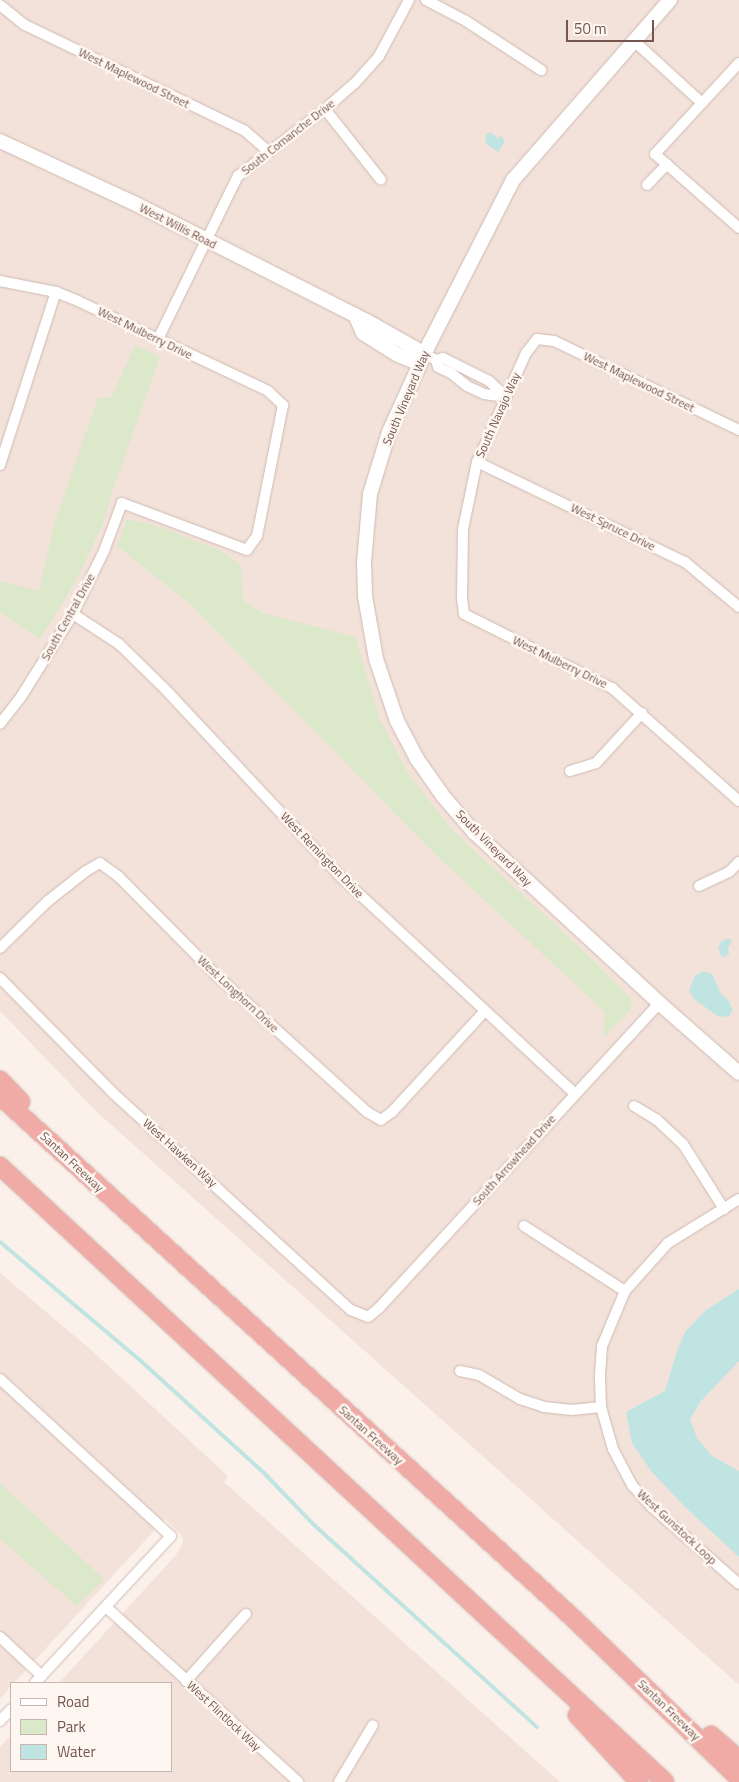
<!DOCTYPE html>
<html>
<head>
<meta charset="utf-8">
<style>
	body { margin:0 }
	#map { position:relative; width:739px; height:1782px; overflow:hidden; background:#fbf1ea; font-family:"Titillium Web",sans-serif }
	div>[style] { position:absolute }
	[style*='--x'] { left:calc(var(--x)*1px); top:calc(var(--y)*1px); width:calc(var(--w)*1px); rotate:calc(var(--a)*1deg) }
	.residential>* { inset:0; background:#f2e2d9 }
	.green>* { inset:0; background:#dbe8c9 }
	.water>* { inset:0; background:#bfe4e2 }
	.stream>* { height:4px; margin:-2px; padding:0 2px; transform-origin:2px; border-radius:2px; background:#bfe4e2 }
	.roads { filter:drop-shadow(0 0 1px #cfbab3) drop-shadow(0 0 1px #cfbab3) }
	.street>* { height:10px; margin:-5px; padding:0 5px; transform-origin:5px; border-radius:5px; background:#fff }
	.secondary>* { height:14px; margin:-7px; padding:0 7px; transform-origin:7px; border-radius:7px; background:#fff }
	.highway>* { height:18px; margin:-9px; padding:0 9px; transform-origin:9px; border-radius:9px; background:#f0aba6 }
	span { translate:-50% -50%; white-space:nowrap; text-align:center; line-height:1.15; -webkit-text-stroke:5px #fef6f0; paint-order:stroke }
	.street-label { font-size:12px; color:#74554f }
	.legend { position:absolute; left:10px; top:1682px; width:162px; height:90px; box-sizing:border-box; background:#fef6f0; border:1px solid #c7b6b0; margin:0; padding:6px 9px; list-style:none; font-size:15px; color:#74554f }
	.legend li { display:flex; align-items:center; gap:10px; height:25px }
	.legend b { width:25px; border:1px solid #c7b6b0 }
	.scale { position:absolute; left:566px; top:20px; width:88px; height:22px; box-sizing:border-box; border:2px solid #74554f; border-top:0; padding-left:6px; font-size:15px; line-height:18px; white-space:nowrap; color:#74554f; -webkit-text-stroke:4px #fef6f0; paint-order:stroke }
</style>
</head>
<body>
<div id="map">
	<div class="residential">
		<div style="clip-path:polygon(0 0,739px 0,739px 1685px,97px 1112px,0 1011px)"></div>
		<div style="clip-path:polygon(0 1273px,90px 1349px,228px 1476px,224px 1482px,560px 1782px,0 1782px,0 1747px,11px 1735px,11px 1771px,171px 1771px,171px 1683px,59px 1683px,176px 1555px,183px 1542px,182px 1536px,165px 1519px,14px 1683px,11px 1683px,11px 1686px,0 1699px)"></div>
	</div>
	<div class="green">
		<div style="clip-path:polygon(135px 345px,160px 357px,112px 492px,103px 524px,75px 582px,40px 639px,0 612px,0 581px,39px 591px,54px 525px,98px 398px,112px 397px)"></div>
		<div style="clip-path:polygon(127px 519px,155px 525px,218px 550px,241px 565px,243px 600px,262px 613px,355px 637px,380px 720px,409px 775px,454px 832px,585px 952px,631px 999px,631px 1009px,604px 1037px,605px 1012px,433px 852px,190px 604px,117px 546px)"></div>
		<div style="clip-path:polygon(0 1483px,104px 1579px,77px 1606px,0 1539px)"></div>
	</div>
	<div class="water">
		<div style="clip-path:polygon(491px 132px,494px 136px,497px 134px,496px 139px,501px 136px,505px 141px,498px 152px,487px 144px,485px 139px,487px 134px)"></div>
		<div style="clip-path:polygon(729px 938px,732px 941px,728px 948px,729px 954px,722px 958px,718px 948px,721px 942px)"></div>
		<div style="clip-path:polygon(703px 971px,712px 974px,721px 994px,728px 1000px,733px 1010px,729px 1016px,719px 1017px,694px 999px,689px 990px,695px 976px)"></div>
		<div style="clip-path:polygon(739px 1289px,739px 1361px,701px 1401px,690px 1419px,697px 1438px,712px 1456px,739px 1471px,739px 1557px,685px 1507px,651px 1471px,632px 1443px,626px 1412px,665px 1391px,677px 1351px,685px 1332px,706px 1310px)"></div>
	</div>
	<div class="stream">
		<div style="--x:0;--y:1242;--w:186;--a:40.2"></div>
		<div style="--x:142;--y:1362;--w:165;--a:42.3"></div>
		<div style="--x:264;--y:1473;--w:71;--a:46.1"></div>
		<div style="--x:313;--y:1524;--w:302;--a:42.2"></div>
	</div>
	<div class="roads">
		<div class="street">
			<div style="--x:426;--y:0;--w:45;--a:27.7"></div>
			<div style="--x:466;--y:21;--w:90;--a:33.2"></div>
			<div style="--x:0;--y:5;--w:32;--a:39"></div>
			<div style="--x:25;--y:25;--w:244;--a:25.7"></div>
			<div style="--x:245;--y:131;--w:30;--a:41"></div>
			<div style="--x:633;--y:40;--w:93;--a:42.4"></div>
			<div style="--x:739;--y:63;--w:124;--a:132.7"></div>
			<div style="--x:655;--y:154;--w:112;--a:41.4"></div>
			<div style="--x:325;--y:109;--w:90;--a:51.7"></div>
			<div style="--x:647;--y:185;--w:29;--a:-46"></div>
			<div style="--x:0;--y:281;--w:57;--a:11.1"></div>
			<div style="--x:56;--y:292;--w:24;--a:22"></div>
			<div style="--x:78;--y:301;--w:210;--a:25.3"></div>
			<div style="--x:268;--y:391;--w:21;--a:43"></div>
			<div style="--x:283;--y:405;--w:134;--a:101.2"></div>
			<div style="--x:257;--y:536;--w:17;--a:126"></div>
			<div style="--x:247;--y:550;--w:134;--a:-159.4"></div>
			<div style="--x:122;--y:503;--w:51;--a:110.6"></div>
			<div style="--x:104;--y:551;--w:70;--a:116.2"></div>
			<div style="--x:73;--y:614;--w:98;--a:122.1"></div>
			<div style="--x:21;--y:697;--w:34;--a:128"></div>
			<div style="--x:158;--y:339;--w:182;--a:-63.9"></div>
			<div style="--x:238;--y:176;--w:110;--a:-37.6"></div>
			<div style="--x:325;--y:109;--w:40;--a:-41"></div>
			<div style="--x:355;--y:83;--w:36;--a:-48"></div>
			<div style="--x:379;--y:56;--w:64;--a:-61.8"></div>
			<div style="--x:425;--y:354;--w:13;--a:29"></div>
			<div style="--x:436;--y:360;--w:7;--a:74"></div>
			<div style="--x:438;--y:367;--w:14;--a:25"></div>
			<div style="--x:451;--y:373;--w:21;--a:39"></div>
			<div style="--x:467;--y:386;--w:19;--a:25"></div>
			<div style="--x:484;--y:394;--w:22;--a:8"></div>
			<div style="--x:436;--y:360;--w:7;--a:-16"></div>
			<div style="--x:443;--y:358;--w:51;--a:26.6"></div>
			<div style="--x:489;--y:381;--w:23;--a:43"></div>
			<div style="--x:739;--y:430;--w:205;--a:-154.3"></div>
			<div style="--x:554;--y:341;--w:17;--a:-173"></div>
			<div style="--x:537;--y:339;--w:18;--a:128"></div>
			<div style="--x:526;--y:353;--w:120;--a:114.2"></div>
			<div style="--x:477;--y:462;--w:68;--a:101.8"></div>
			<div style="--x:463;--y:529;--w:70;--a:90.8"></div>
			<div style="--x:462;--y:599;--w:15;--a:82"></div>
			<div style="--x:464;--y:614;--w:165;--a:26.6"></div>
			<div style="--x:612;--y:688;--w:170;--a:41.7"></div>
			<div style="--x:477;--y:462;--w:231;--a:25.7"></div>
			<div style="--x:685;--y:562;--w:70;--a:39.8"></div>
			<div style="--x:0;--y:465;--w:182;--a:-72.1"></div>
			<div style="--x:73;--y:614;--w:55;--a:33.1"></div>
			<div style="--x:119;--y:644;--w:64;--a:44.4"></div>
			<div style="--x:165;--y:689;--w:259;--a:46.9"></div>
			<div style="--x:342;--y:878;--w:318;--a:42.8"></div>
			<div style="--x:570;--y:771;--w:27;--a:-17"></div>
			<div style="--x:596;--y:763;--w:68;--a:-47.4"></div>
			<div style="--x:699;--y:886;--w:33;--a:-25"></div>
			<div style="--x:729;--y:872;--w:14;--a:-45"></div>
			<div style="--x:0;--y:948;--w:67;--a:-44.4"></div>
			<div style="--x:48;--y:901;--w:48;--a:-38.3"></div>
			<div style="--x:86;--y:871;--w:16;--a:-30"></div>
			<div style="--x:100;--y:863;--w:24;--a:36"></div>
			<div style="--x:119;--y:877;--w:138;--a:45.3"></div>
			<div style="--x:216;--y:975;--w:204;--a:42.2"></div>
			<div style="--x:367;--y:1112;--w:16;--a:30"></div>
			<div style="--x:381;--y:1120;--w:14;--a:-36"></div>
			<div style="--x:392;--y:1112;--w:137;--a:-47.4"></div>
			<div style="--x:0;--y:978;--w:161;--a:45.5"></div>
			<div style="--x:113;--y:1093;--w:322;--a:42.4"></div>
			<div style="--x:351;--y:1310;--w:18;--a:22"></div>
			<div style="--x:368;--y:1317;--w:14;--a:-39"></div>
			<div style="--x:379;--y:1308;--w:414;--a:-47.4"></div>
			<div style="--x:634;--y:1106;--w:26;--a:31"></div>
			<div style="--x:656;--y:1119;--w:37;--a:43"></div>
			<div style="--x:683;--y:1144;--w:77;--a:57.8"></div>
			<div style="--x:739;--y:1199;--w:84;--a:148.2"></div>
			<div style="--x:668;--y:1243;--w:64;--a:131.9"></div>
			<div style="--x:625;--y:1291;--w:60;--a:112.7"></div>
			<div style="--x:602;--y:1346;--w:32;--a:94"></div>
			<div style="--x:600;--y:1378;--w:29;--a:88"></div>
			<div style="--x:601;--y:1407;--w:44;--a:74.1"></div>
			<div style="--x:613;--y:1449;--w:41;--a:62.2"></div>
			<div style="--x:632;--y:1485;--w:30;--a:48"></div>
			<div style="--x:652;--y:1507;--w:116;--a:41.5"></div>
			<div style="--x:524;--y:1226;--w:120;--a:32.8"></div>
			<div style="--x:460;--y:1371;--w:19;--a:12"></div>
			<div style="--x:479;--y:1375;--w:48;--a:30.3"></div>
			<div style="--x:520;--y:1399;--w:25;--a:18"></div>
			<div style="--x:544;--y:1407;--w:28;--a:6"></div>
			<div style="--x:572;--y:1410;--w:29;--a:-6"></div>
			<div style="--x:0;--y:1379;--w:232;--a:42.6"></div>
			<div style="--x:171;--y:1536;--w:200;--a:132.8"></div>
			<div style="--x:106;--y:1607;--w:260;--a:42.3"></div>
			<div style="--x:0;--y:1637;--w:57;--a:42.9"></div>
			<div style="--x:186;--y:1681;--w:90;--a:-48.2"></div>
			<div style="--x:0;--y:1721;--w:16;--a:-47"></div>
			<div style="--x:339;--y:1782;--w:66;--a:-59.2"></div>
		</div>
		<div class="secondary">
			<div style="--x:670;--y:0;--w:239;--a:131.1"></div>
			<div style="--x:513;--y:180;--w:182;--a:117.1"></div>
			<div style="--x:430;--y:342;--w:99;--a:114.5"></div>
			<div style="--x:389;--y:432;--w:65;--a:107"></div>
			<div style="--x:370;--y:494;--w:69;--a:95"></div>
			<div style="--x:364;--y:563;--w:33;--a:88"></div>
			<div style="--x:365;--y:596;--w:64;--a:80.1"></div>
			<div style="--x:376;--y:659;--w:65;--a:71.3"></div>
			<div style="--x:397;--y:721;--w:43;--a:62.2"></div>
			<div style="--x:417;--y:759;--w:45;--a:54.9"></div>
			<div style="--x:443;--y:796;--w:48;--a:49.3"></div>
			<div style="--x:474;--y:832;--w:252;--a:42.7"></div>
			<div style="--x:659;--y:1003;--w:106;--a:41.2"></div>
			<div style="--x:0;--y:141;--w:150;--a:24.9"></div>
			<div style="--x:136;--y:204;--w:259;--a:26.9"></div>
			<div style="--x:367;--y:321;--w:67;--a:29.6"></div>
			<div style="--x:355;--y:315;--w:20;--a:66"></div>
			<div style="--x:363;--y:333;--w:41;--a:32.2"></div>
			<div style="--x:398;--y:355;--w:24;--a:22"></div>
		</div>
		<div class="highway">
			<div style="--x:0;--y:1080;--w:30;--a:46"></div>
			<div style="--x:0;--y:1096;--w:774;--a:42.33"></div>
			<div style="--x:572;--y:1617;--w:232;--a:44"></div>
			<div style="--x:0;--y:1166;--w:906;--a:42.81"></div>
			<div style="--x:577;--y:1715;--w:91;--a:47.2"></div>
			<div style="--x:711;--y:1735;--w:37;--a:41"></div>
		</div>
	</div>
	<div class="street-label">
		<span style="left:134px;top:78px;rotate:26deg">West Maplewood Street</span>
		<span style="left:288px;top:137px;rotate:-38deg">South Comanche Drive</span>
		<span style="left:178px;top:226px;rotate:27deg">West Willis Road</span>
		<span style="left:145px;top:333px;rotate:26deg">West Mulberry Drive</span>
		<span style="left:639px;top:382px;rotate:26deg">West Maplewood Street</span>
		<span style="left:406px;top:398px;rotate:-67deg">South Vineyard Way</span>
		<span style="left:498px;top:415px;rotate:-66deg">South Navajo Way</span>
		<span style="left:613px;top:527px;rotate:26deg">West Spruce Drive</span>
		<span style="left:68px;top:617px;rotate:-61deg">South Central Drive</span>
		<span style="left:560px;top:662px;rotate:26deg">West Mulberry Drive</span>
		<span style="left:494px;top:848px;rotate:45deg">South Vineyard Way</span>
		<span style="left:322px;top:855px;rotate:46deg">West Remington Drive</span>
		<span style="left:238px;top:994px;rotate:43deg">West Longhorn Drive</span>
		<span style="left:180px;top:1153px;rotate:42deg">West Hawken Way</span>
		<span style="left:514px;top:1160px;rotate:-48deg">South Arrowhead Drive</span>
		<span style="left:72px;top:1162px;rotate:43deg">Santan Freeway</span>
		<span style="left:371px;top:1435px;rotate:42deg">Santan Freeway</span>
		<span style="left:677px;top:1527px;rotate:43deg">West Gunstock Loop</span>
		<span style="left:669px;top:1710px;rotate:44deg">Santan Freeway</span>
		<span style="left:224px;top:1716px;rotate:43deg">West Flintlock Way</span>
	</div>
	<ul class="legend">
	<li><b style="height:6px;background:#fff"></b>Road</li>
	<li><b style="height:14px;background:#dbe8c9"></b>Park</li>
	<li><b style="height:14px;background:#bfe4e2"></b>Water</li>
	</ul>
	<div class="scale">50 m</div>
</div>
</body>
</html>
